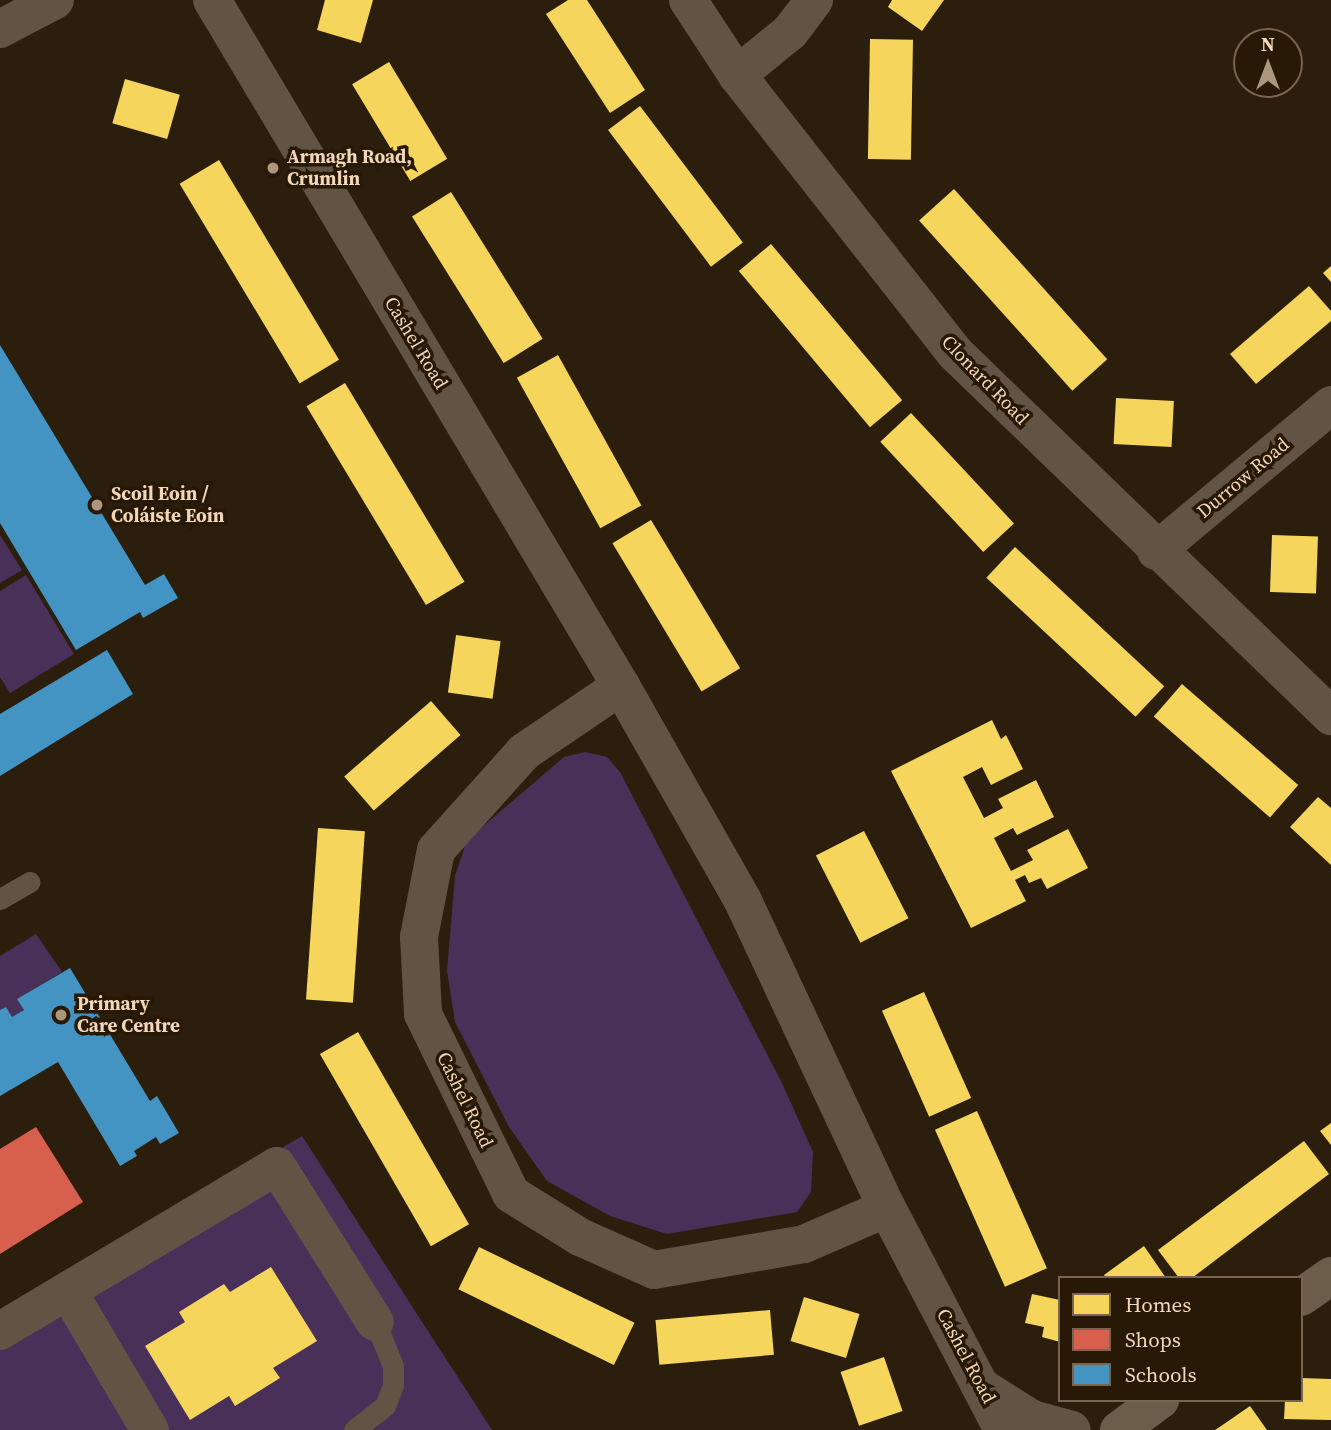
<!DOCTYPE html>
<html>
<head>
<meta charset="utf-8">
<style>
	body { margin:0 }
	#map { position:relative; width:1331px; height:1430px; overflow:hidden; background:#2b1e0d; font-family:"Source Serif 4",serif }
	div>[style] { position:absolute }
	[style*='--x'] { left:calc(var(--x)*1px); top:calc(var(--y)*1px); width:calc(var(--w)*1px); rotate:calc(var(--a)*1deg) }
	.green>* { inset:0; background:#493059 }
	.homes>* { inset:0; background:#f6d55c; transform-origin:0 0 }
	.shops>* { inset:0; background:#d6604d }
	.schools>* { inset:0; background:#4393c3 }
	.lane>* { height:21px; margin:-10.5px; padding:0 10.5px; transform-origin:10.5px; border-radius:10.5px; background:#615445 }
	.street>* { height:38px; margin:-19px; padding:0 19px; transform-origin:19px; border-radius:19px; background:#615445 }
	.secondary>* { height:38px; margin:-19px; padding:0 19px; transform-origin:19px; border-radius:19px; background:#6c5d4b }
	.dots>* { width:19px; height:19px; translate:-50% -50%; box-sizing:border-box; border:4px solid #281806; border-radius:50% }
	span { translate:-50% -50%; white-space:nowrap; text-align:center; line-height:1.15; -webkit-text-stroke:7px #281806; paint-order:stroke }
	.poi-label { font-size:19px; color:#f2d6b9; font-weight:700 }
	.left { translate:0 -50%; text-align:left }
	.street-label { font-size:19px; color:#f2d6b9 }
	.legend { position:absolute; left:1058px; top:1276px; width:245px; height:126px; box-sizing:border-box; background:#281806; border:2px solid #79644e; margin:0; padding:9px 12px; list-style:none; font-size:21px; color:#f2d6b9 }
	.legend li { display:flex; align-items:center; gap:14px; height:35px }
	.legend b { width:35px; border:2px solid #79644e }
	.north { position:absolute; left:1233px; top:28px; width:70px; height:70px; box-sizing:border-box; background:#281806; border:2px solid #79644e; border-radius:50%; rotate:0deg; font-size:19px; font-weight:700; line-height:28px; text-align:center; color:#f2d6b9 }
	.north::after { content:''; display:block; margin:auto; width:24px; height:32px; background:#ac967d; clip-path:polygon(50% 0,100% 100%,50% 72%,0 100%) }
</style>
</head>
<body>
<div id="map">
	<div class="green">
		<div style="clip-path:polygon(0 535px,22px 570px,0 583px)"></div>
		<div style="clip-path:polygon(26px 575px,74px 654px,10px 693px,0 677px,0 591px)"></div>
		<div style="clip-path:polygon(585px 752px,607px 757px,620px 772px,781px 1081px,813px 1152px,811px 1192px,797px 1212px,667px 1234px,610px 1216px,547px 1181px,509px 1127px,455px 1022px,447px 971px,455px 876px,467px 840px,564px 757px)"></div>
		<div style="clip-path:polygon(36px 934px,62px 972px,18px 999px,24px 1010px,12px 1017px,6px 1007px,0 1010px,0 956px)"></div>
		<div style="clip-path:polygon(302px 1136px,492px 1430px,0 1430px,0 1313px)"></div>
	</div>
	<div class="homes">
		<div style="clip-path:polygon(325px 0,373px 0,361px 43px,317px 30px)"></div>
		<div style="clip-path:polygon(568px 0,587px 0,645px 90px,610px 113px,546px 14px)"></div>
		<div style="clip-path:polygon(892px 0,944px 0,922px 31px,888px 7px)"></div>
		<div style="left:870px;top:39px;width:43px;height:120px;rotate:1deg"></div>
		<div style="left:389px;top:62px;width:113px;height:43px;rotate:59deg"></div>
		<div style="left:125px;top:79px;width:57px;height:46px;rotate:16deg"></div>
		<div style="left:640px;top:106px;width:171px;height:40px;rotate:53deg"></div>
		<div style="left:219px;top:160px;width:233px;height:46px;rotate:59deg"></div>
		<div style="left:954px;top:189px;width:229px;height:47px;rotate:48deg"></div>
		<div style="left:451px;top:192px;width:173px;height:46px;rotate:58deg"></div>
		<div style="left:771px;top:244px;width:204px;height:42px;rotate:50deg"></div>
		<div style="clip-path:polygon(1331px 266px,1331px 282px,1323px 273px)"></div>
		<div style="clip-path:polygon(1309px 286px,1331px 311px,1331px 321px,1256px 384px,1230px 354px)"></div>
		<div style="left:558px;top:355px;width:172px;height:47px;rotate:61deg"></div>
		<div style="left:345px;top:383px;width:232px;height:45px;rotate:59deg"></div>
		<div style="left:1116px;top:398px;width:58px;height:46px;rotate:3deg"></div>
		<div style="left:911px;top:413px;width:151px;height:42px;rotate:47deg"></div>
		<div style="left:651px;top:520px;width:173px;height:45px;rotate:59deg"></div>
		<div style="left:1272px;top:535px;width:46px;height:57px;rotate:2deg"></div>
		<div style="left:1015px;top:547px;width:204px;height:42px;rotate:43deg"></div>
		<div style="left:456px;top:635px;width:45px;height:58px;rotate:8deg"></div>
		<div style="left:1182px;top:684px;width:154px;height:43px;rotate:41deg"></div>
		<div style="left:431px;top:701px;width:45px;height:115px;rotate:49deg"></div>
		<div style="clip-path:polygon(992px 720px,1001px 739px,1006px 735px,1023px 769px,991px 785px,982px 767px,963px 777px,984px 818px,1003px 808px,998px 799px,1036px 780px,1054px 817px,1017px 835px,1013px 828px,994px 838px,1011px 871px,1033px 860px,1027px 850px,1068px 829px,1088px 868px,1047px 889px,1041px 878px,1029px 883px,1025px 875px,1015px 880px,1026px 901px,971px 928px,891px 771px)"></div>
		<div style="clip-path:polygon(1318px 797px,1331px 808px,1331px 865px,1290px 827px)"></div>
		<div style="left:318px;top:828px;width:47px;height:172px;rotate:4deg"></div>
		<div style="left:864px;top:831px;width:98px;height:54px;rotate:63deg"></div>
		<div style="left:924px;top:992px;width:116px;height:46px;rotate:66deg"></div>
		<div style="left:358px;top:1032px;width:222px;height:44px;rotate:60deg"></div>
		<div style="left:977px;top:1111px;width:172px;height:46px;rotate:66deg"></div>
		<div style="clip-path:polygon(1331px 1123px,1331px 1145px,1320px 1131px)"></div>
		<div style="clip-path:polygon(1304px 1141px,1329px 1174px,1192px 1278px,1179px 1278px,1158px 1250px)"></div>
		<div style="clip-path:polygon(1144px 1246px,1166px 1278px,1106px 1278px,1104px 1275px)"></div>
		<div style="left:479px;top:1247px;width:173px;height:47px;rotate:26deg"></div>
		<div style="clip-path:polygon(271px 1267px,317px 1341px,273px 1368px,280px 1378px,235px 1406px,229px 1396px,190px 1420px,145px 1346px,185px 1322px,179px 1312px,224px 1284px,230px 1292px)"></div>
		<div style="clip-path:polygon(1032px 1294px,1060px 1300px,1060px 1342px,1042px 1337px,1044px 1327px,1025px 1323px)"></div>
		<div style="left:804px;top:1297px;width:58px;height:46px;rotate:17deg"></div>
		<div style="left:770px;top:1310px;width:45px;height:115px;rotate:85deg"></div>
		<div style="left:884px;top:1357px;width:57px;height:46px;rotate:71deg"></div>
		<div style="clip-path:polygon(1301px 1378px,1331px 1379px,1331px 1420px,1284px 1419px,1285px 1400px,1301px 1400px)"></div>
		<div style="clip-path:polygon(1250px 1406px,1267px 1430px,1215px 1430px,1224px 1424px)"></div>
	</div>
	<div class="shops">
		<div style="clip-path:polygon(36px 1127px,83px 1202px,0 1254px,0 1149px)"></div>
	</div>
	<div class="schools">
		<div style="clip-path:polygon(0 345px,145px 585px,164px 574px,178px 598px,143px 618px,140px 612px,76px 650px,0 523px)"></div>
		<div style="clip-path:polygon(107px 650px,133px 694px,0 776px,0 714px)"></div>
		<div style="clip-path:polygon(70px 968px,150px 1101px,157px 1096px,179px 1133px,160px 1144px,156px 1137px,134px 1151px,137px 1156px,120px 1166px,58px 1062px,0 1096px,0 1010px,6px 1007px,12px 1017px,24px 1010px,17px 999px)"></div>
	</div>
	<div class="lane">
		<div style="--x:0;--y:899;--w:34;--a:-30"></div>
		<div style="--x:354;--y:1430;--w:39;--a:-38"></div>
		<div style="--x:385;--y:1406;--w:22;--a:-69"></div>
		<div style="--x:393;--y:1385;--w:19;--a:-90"></div>
		<div style="--x:393;--y:1366;--w:48;--a:-112.2"></div>
	</div>
	<div class="street">
		<div style="--x:212;--y:0;--w:799;--a:59.2"></div>
		<div style="--x:621;--y:686;--w:247;--a:60.4"></div>
		<div style="--x:743;--y:901;--w:339;--a:64.9"></div>
		<div style="--x:887;--y:1208;--w:250;--a:62.4"></div>
		<div style="--x:688;--y:0;--w:90;--a:56.8"></div>
		<div style="--x:737;--y:75;--w:353;--a:51.9"></div>
		<div style="--x:955;--y:353;--w:523;--a:43.99"></div>
		<div style="--x:0;--y:29;--w:62;--a:-27.8"></div>
		<div style="--x:737;--y:75;--w:68;--a:-39.1"></div>
		<div style="--x:790;--y:32;--w:40;--a:-53"></div>
		<div style="--x:1156;--y:551;--w:228;--a:-39.8"></div>
		<div style="--x:621;--y:686;--w:117;--a:145.8"></div>
		<div style="--x:524;--y:752;--w:132;--a:131.9"></div>
		<div style="--x:436;--y:850;--w:89;--a:101.1"></div>
		<div style="--x:419;--y:937;--w:77;--a:87"></div>
		<div style="--x:423;--y:1014;--w:200;--a:63.9"></div>
		<div style="--x:511;--y:1194;--w:81;--a:31.9"></div>
		<div style="--x:580;--y:1237;--w:81;--a:24"></div>
		<div style="--x:654;--y:1270;--w:152;--a:-9.8"></div>
		<div style="--x:804;--y:1244;--w:90;--a:-23.4"></div>
		<div style="--x:68;--y:1291;--w:161;--a:59.5"></div>
		<div style="--x:0;--y:1331;--w:322;--a:-30.8"></div>
		<div style="--x:277;--y:1166;--w:184;--a:57.9"></div>
		<div style="--x:983;--y:1388;--w:58;--a:32.3"></div>
		<div style="--x:1032;--y:1419;--w:41;--a:15.4"></div>
	</div>
	<div class="secondary">
		<div style="--x:1301;--y:1297;--w:37;--a:-35"></div>
		<div style="--x:1119;--y:1430;--w:51;--a:-36.2"></div>
	</div>
	<div class="dots">
		<div style="left:273px;top:168px;background:#ac967d"></div>
		<div style="left:97px;top:505px;background:#ac967d"></div>
		<div style="left:61px;top:1015px;background:#ac967d"></div>
	</div>
	<div class="poi-label">
		<span class="left" style="left:287px;top:168px">Armagh Road,<br>Crumlin</span>
		<span class="left" style="left:111px;top:505px">Scoil Eoin /<br>Coláiste Eoin</span>
		<span class="left" style="left:77px;top:1015px">Primary<br>Care Centre</span>
	</div>
	<div class="street-label">
		<span style="left:416px;top:343px;rotate:59deg">Cashel Road</span>
		<span style="left:985px;top:380px;rotate:46deg">Clonard Road</span>
		<span style="left:1243px;top:478px;rotate:-40deg">Durrow Road</span>
		<span style="left:465px;top:1100px;rotate:64deg">Cashel Road</span>
		<span style="left:966px;top:1356px;rotate:62deg">Cashel Road</span>
	</div>
	<ul class="legend">
	<li><b style="height:19px;background:#f6d55c"></b>Homes</li>
	<li><b style="height:19px;background:#d6604d"></b>Shops</li>
	<li><b style="height:19px;background:#4393c3"></b>Schools</li>
	</ul>
	<div class="north">N</div>
</div>
</body>
</html>
